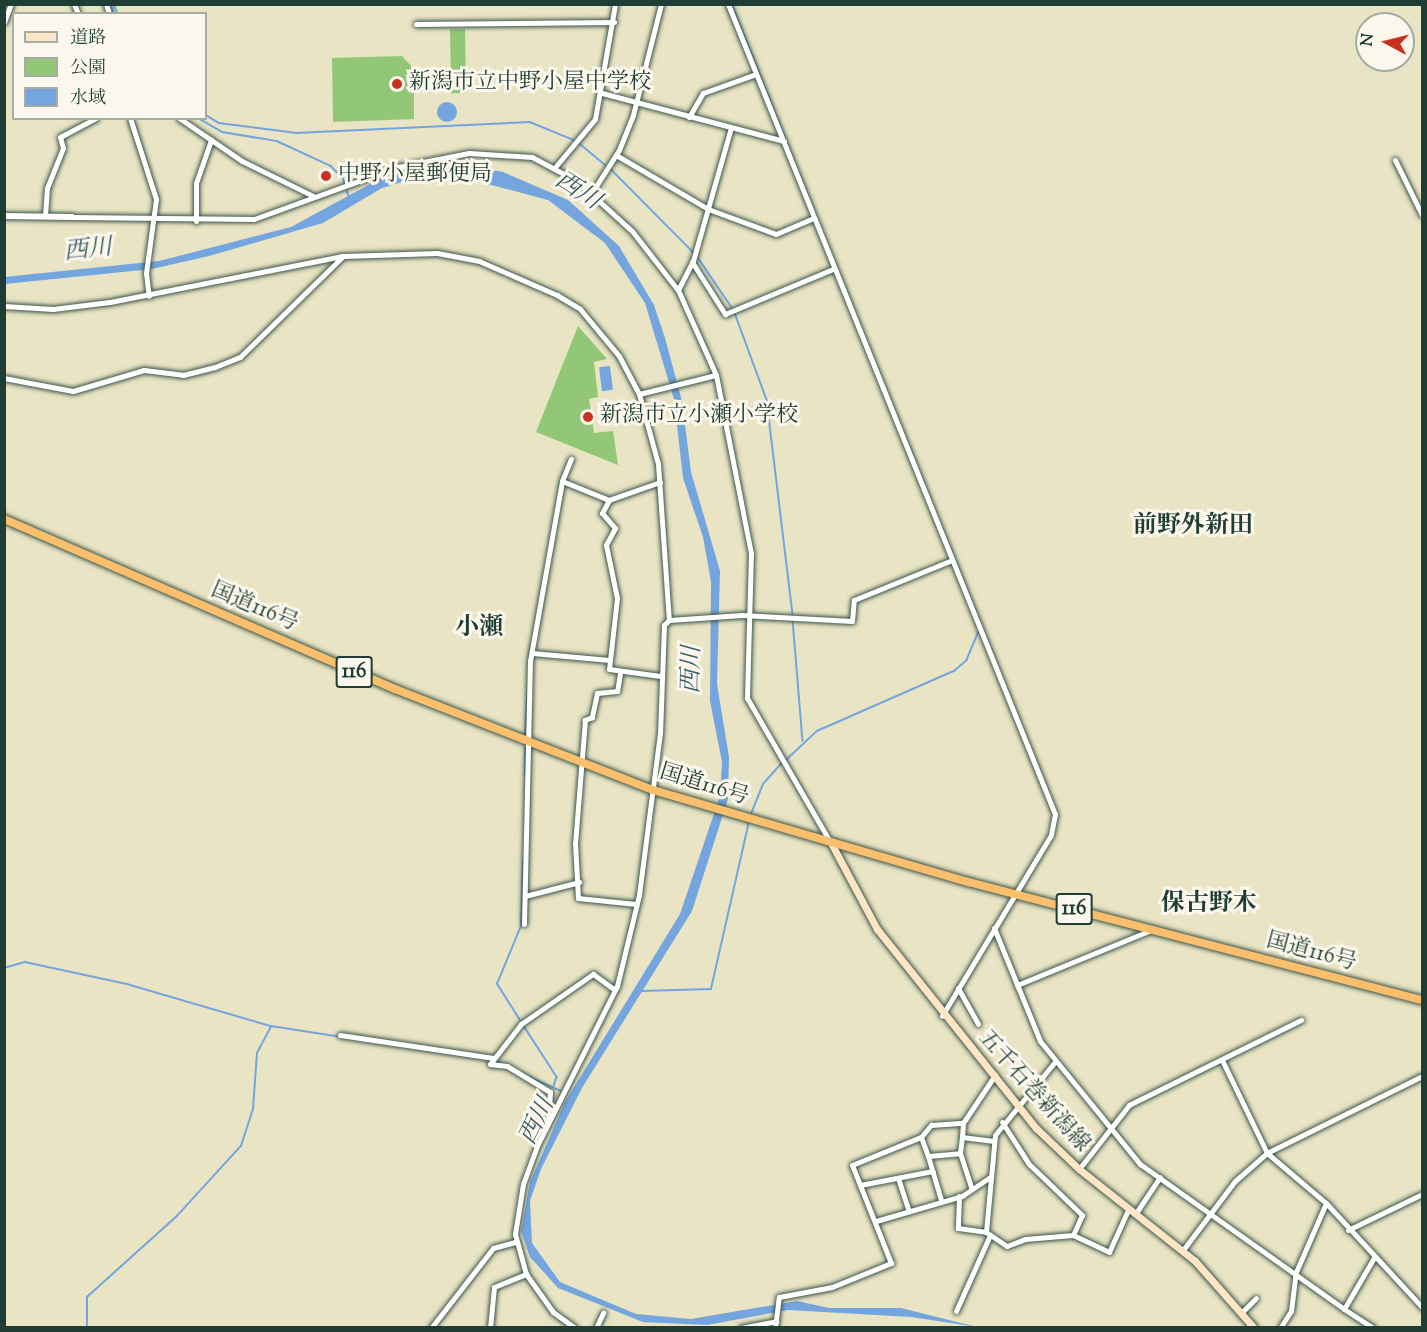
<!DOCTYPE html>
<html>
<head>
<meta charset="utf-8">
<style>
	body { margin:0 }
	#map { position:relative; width:1427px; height:1332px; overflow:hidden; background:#e9e4c4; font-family:"Sorts Mill Goudy","Noto Serif JP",serif }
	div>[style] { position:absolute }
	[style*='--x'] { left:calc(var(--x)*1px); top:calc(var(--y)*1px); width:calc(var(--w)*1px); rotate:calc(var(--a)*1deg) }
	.green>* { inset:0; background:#93c778; transform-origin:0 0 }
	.water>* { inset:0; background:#74a5df; transform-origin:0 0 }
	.round { border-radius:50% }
	.stream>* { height:1.5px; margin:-0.75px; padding:0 0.75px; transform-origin:0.75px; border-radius:0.75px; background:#74a5df }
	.roads { filter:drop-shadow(0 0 2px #3d564a) drop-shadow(0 0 2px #3d564a) }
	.minor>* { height:5px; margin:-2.5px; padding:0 2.5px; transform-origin:2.5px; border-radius:2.5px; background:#fff }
	.tertiary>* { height:6px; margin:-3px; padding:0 3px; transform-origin:3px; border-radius:3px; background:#fff }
	.secondary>* { height:7px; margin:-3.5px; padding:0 3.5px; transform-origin:3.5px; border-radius:3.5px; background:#fde5c5 }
	.trunk>* { height:8px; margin:-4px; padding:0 4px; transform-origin:4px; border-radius:4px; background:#f9bf6d }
	.dots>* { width:16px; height:16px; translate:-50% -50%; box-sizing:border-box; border:3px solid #fbf7ec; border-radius:50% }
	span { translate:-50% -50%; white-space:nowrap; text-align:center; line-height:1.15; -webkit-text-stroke:6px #fbf7ec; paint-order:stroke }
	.shield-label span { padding:2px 4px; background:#fbf7ec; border:2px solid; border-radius:4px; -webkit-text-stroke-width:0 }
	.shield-label { font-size:21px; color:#1f3d34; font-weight:700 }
	.poi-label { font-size:22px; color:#1f3d34 }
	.left { translate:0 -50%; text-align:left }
	.street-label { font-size:22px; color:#1f3d34 }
	.water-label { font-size:24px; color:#395c67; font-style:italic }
	.neighbourhood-label { font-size:24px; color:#1f3d34; font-weight:700 }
	.frame { position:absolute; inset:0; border:6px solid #1f3d34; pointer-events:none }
	.legend { position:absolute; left:12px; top:12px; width:195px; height:108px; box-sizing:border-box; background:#fbf7ec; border:2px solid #a3ada2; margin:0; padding:8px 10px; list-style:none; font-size:18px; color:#1f3d34 }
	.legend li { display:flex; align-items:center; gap:12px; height:30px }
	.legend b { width:30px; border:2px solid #a3ada2 }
	.north { position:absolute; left:1355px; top:12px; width:60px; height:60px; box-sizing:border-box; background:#fbf7ec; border:2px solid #a3ada2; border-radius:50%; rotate:277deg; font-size:16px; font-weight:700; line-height:24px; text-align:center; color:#1f3d34 }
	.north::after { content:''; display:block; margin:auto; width:21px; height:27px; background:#c8321e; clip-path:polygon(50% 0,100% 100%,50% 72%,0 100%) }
</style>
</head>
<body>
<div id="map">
	<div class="green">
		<div style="left:465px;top:29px;width:64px;height:15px;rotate:89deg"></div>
		<div style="clip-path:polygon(402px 56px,414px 69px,414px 119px,333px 122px,332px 58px)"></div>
		<div style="clip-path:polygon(578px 326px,607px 359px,594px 362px,598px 397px,589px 399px,594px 433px,613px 431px,618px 465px,536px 432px)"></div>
	</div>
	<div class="water">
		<div class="round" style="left:437px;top:102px;width:20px;height:20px"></div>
		<div style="clip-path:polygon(445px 160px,503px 172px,568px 200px,619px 246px,654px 305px,665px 338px,682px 401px,691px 472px,720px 571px,717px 684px,729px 757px,728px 799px,692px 911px,582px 1088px,541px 1169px,530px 1201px,532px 1243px,560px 1282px,636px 1314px,691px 1319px,797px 1301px,829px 1308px,901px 1308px,977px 1327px,911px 1317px,788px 1310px,707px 1325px,643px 1322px,558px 1288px,530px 1257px,521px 1231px,530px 1182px,565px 1102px,680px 914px,720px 796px,722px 762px,710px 701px,711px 582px,703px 537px,683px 478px,674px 399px,645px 303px,605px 243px,548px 200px,439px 171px,382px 188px,323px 223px,209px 256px,152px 269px,5px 284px,4px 277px,159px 261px,291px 227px,394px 171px)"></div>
		<div style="left:610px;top:366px;width:24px;height:11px;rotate:83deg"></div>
	</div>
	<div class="stream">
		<div style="--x:111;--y:4;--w:11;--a:68"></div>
		<div style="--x:114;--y:4;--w:11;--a:68"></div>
		<div style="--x:732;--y:4;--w:230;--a:68.3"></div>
		<div style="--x:206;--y:115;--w:15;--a:32"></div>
		<div style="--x:219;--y:123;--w:78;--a:7.4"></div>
		<div style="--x:296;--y:133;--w:234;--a:-2.7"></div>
		<div style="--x:530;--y:122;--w:48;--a:22.2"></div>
		<div style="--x:198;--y:118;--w:28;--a:30"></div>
		<div style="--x:222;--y:132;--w:56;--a:9.3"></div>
		<div style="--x:277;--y:141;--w:60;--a:24.8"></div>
		<div style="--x:331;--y:166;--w:17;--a:45"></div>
		<div style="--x:343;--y:178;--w:20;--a:72"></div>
		<div style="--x:578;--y:142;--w:38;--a:40"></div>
		<div style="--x:611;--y:169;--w:118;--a:45.3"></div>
		<div style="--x:697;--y:256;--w:64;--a:55.8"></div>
		<div style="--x:735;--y:313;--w:93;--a:69.8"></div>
		<div style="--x:767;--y:400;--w:217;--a:83.1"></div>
		<div style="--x:903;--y:431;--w:208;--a:68"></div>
		<div style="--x:793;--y:620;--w:121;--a:85.3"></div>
		<div style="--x:525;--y:736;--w:87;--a:-86.7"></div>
		<div style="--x:786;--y:760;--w:42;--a:-43.1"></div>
		<div style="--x:817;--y:731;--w:150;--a:-23.7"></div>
		<div style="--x:954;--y:671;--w:16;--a:-40"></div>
		<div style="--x:966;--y:661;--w:33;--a:-67"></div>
		<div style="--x:525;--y:776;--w:27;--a:-90"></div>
		<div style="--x:751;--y:814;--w:32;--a:-68"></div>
		<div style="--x:763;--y:784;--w:28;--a:-48"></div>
		<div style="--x:4;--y:968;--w:22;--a:-16"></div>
		<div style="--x:25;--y:962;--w:104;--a:12.2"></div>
		<div style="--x:127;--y:984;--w:150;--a:16.3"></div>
		<div style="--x:271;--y:1026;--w:216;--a:8.8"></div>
		<div style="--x:641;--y:991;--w:70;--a:-1.6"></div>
		<div style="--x:711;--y:989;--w:171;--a:-77.2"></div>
		<div style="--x:521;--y:1022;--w:45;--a:-122.3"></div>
		<div style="--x:497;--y:984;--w:63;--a:-67.5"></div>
		<div style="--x:521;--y:926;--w:67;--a:-88.3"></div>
		<div style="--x:524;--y:1026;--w:61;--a:57.1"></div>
		<div style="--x:557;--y:1077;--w:9;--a:108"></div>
		<div style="--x:495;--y:1061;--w:72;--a:24.4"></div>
		<div style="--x:87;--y:1328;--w:31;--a:-90"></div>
		<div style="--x:87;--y:1297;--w:121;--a:-42"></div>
		<div style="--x:177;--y:1216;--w:95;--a:-47.6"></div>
		<div style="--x:241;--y:1146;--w:39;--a:-72"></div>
		<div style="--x:253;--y:1109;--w:56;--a:-85.9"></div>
		<div style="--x:257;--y:1053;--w:30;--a:-62"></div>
	</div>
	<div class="roads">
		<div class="minor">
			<div style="--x:74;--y:4;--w:11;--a:68"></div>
			<div style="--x:106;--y:4;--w:10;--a:73"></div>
			<div style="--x:728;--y:4;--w:874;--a:68.02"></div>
			<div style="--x:1055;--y:814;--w:21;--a:101"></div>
			<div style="--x:1051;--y:835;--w:211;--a:121.1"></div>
			<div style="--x:4;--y:22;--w:19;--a:-69"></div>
			<div style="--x:416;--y:24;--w:198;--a:-0.6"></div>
			<div style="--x:602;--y:93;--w:188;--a:14.8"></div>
			<div style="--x:689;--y:117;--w:28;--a:-60"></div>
			<div style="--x:703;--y:93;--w:56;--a:-19.7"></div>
			<div style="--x:130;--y:118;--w:85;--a:72.2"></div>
			<div style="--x:156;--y:199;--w:75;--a:97.7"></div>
			<div style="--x:146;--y:273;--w:23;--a:83"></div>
			<div style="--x:179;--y:118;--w:76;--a:34.3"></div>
			<div style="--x:242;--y:161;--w:79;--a:26.2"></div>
			<div style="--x:616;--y:155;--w:107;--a:30.4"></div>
			<div style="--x:708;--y:209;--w:72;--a:20.2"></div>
			<div style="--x:776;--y:234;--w:39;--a:-23"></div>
			<div style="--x:1395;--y:160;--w:61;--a:63.9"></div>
			<div style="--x:556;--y:166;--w:61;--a:-50.3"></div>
			<div style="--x:595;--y:119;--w:117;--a:-80.1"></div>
			<div style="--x:591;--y:194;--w:52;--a:-57.5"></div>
			<div style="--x:619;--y:150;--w:38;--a:-68"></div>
			<div style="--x:633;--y:115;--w:114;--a:-75.8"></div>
			<div style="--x:45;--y:216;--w:28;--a:-86"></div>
			<div style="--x:47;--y:188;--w:43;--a:-68.2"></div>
			<div style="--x:63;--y:148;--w:11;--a:-105"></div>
			<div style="--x:60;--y:137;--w:41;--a:-27.8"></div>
			<div style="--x:72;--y:217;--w:182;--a:0.6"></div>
			<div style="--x:254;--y:219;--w:153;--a:-19.9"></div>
			<div style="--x:398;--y:167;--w:72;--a:-11.2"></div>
			<div style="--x:469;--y:153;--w:63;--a:3.6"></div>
			<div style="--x:532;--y:157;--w:51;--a:28.1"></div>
			<div style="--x:577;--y:181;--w:74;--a:42.3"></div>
			<div style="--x:632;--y:231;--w:75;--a:52.1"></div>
			<div style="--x:678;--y:290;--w:93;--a:65.9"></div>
			<div style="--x:716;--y:375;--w:181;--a:78.9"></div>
			<div style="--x:751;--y:553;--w:145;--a:91.6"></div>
			<div style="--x:747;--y:698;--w:164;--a:60"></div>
			<div style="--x:196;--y:221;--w:38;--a:-90"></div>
			<div style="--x:196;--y:183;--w:46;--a:-70.8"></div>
			<div style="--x:692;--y:262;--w:62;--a:57.6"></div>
			<div style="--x:725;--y:314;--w:117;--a:-22.6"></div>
			<div style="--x:678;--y:290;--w:33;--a:-63"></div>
			<div style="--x:693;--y:261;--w:138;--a:-74.1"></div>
			<div style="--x:4;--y:306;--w:49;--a:3.5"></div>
			<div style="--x:53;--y:309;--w:57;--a:-7"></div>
			<div style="--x:110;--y:302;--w:237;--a:-11.2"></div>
			<div style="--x:343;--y:256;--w:94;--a:-1.8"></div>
			<div style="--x:437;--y:253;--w:43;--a:10.8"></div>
			<div style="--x:479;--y:261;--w:85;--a:23.6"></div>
			<div style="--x:557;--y:295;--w:27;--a:31"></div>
			<div style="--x:580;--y:309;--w:61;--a:50.3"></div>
			<div style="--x:619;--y:356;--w:43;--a:62.2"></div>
			<div style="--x:639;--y:394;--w:73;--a:74.8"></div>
			<div style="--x:658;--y:464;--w:156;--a:86"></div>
			<div style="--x:669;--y:620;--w:7;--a:135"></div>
			<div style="--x:664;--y:625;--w:108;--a:92.1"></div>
			<div style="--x:660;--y:733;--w:163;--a:97.4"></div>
			<div style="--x:639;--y:895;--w:94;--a:103.6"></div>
			<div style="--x:617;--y:986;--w:179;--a:116.6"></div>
			<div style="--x:537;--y:1146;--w:40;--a:110.2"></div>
			<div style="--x:523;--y:1184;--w:51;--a:99.1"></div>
			<div style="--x:515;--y:1234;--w:41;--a:74.6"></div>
			<div style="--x:526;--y:1274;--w:47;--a:54.6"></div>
			<div style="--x:553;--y:1312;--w:27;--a:36"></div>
			<div style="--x:4;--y:378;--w:70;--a:10.7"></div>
			<div style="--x:73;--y:391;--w:74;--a:-16.5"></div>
			<div style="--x:144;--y:370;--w:39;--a:7"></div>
			<div style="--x:183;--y:375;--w:33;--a:-14"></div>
			<div style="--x:215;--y:367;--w:27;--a:-22"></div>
			<div style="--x:240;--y:357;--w:144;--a:-44.4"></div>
			<div style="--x:639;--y:394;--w:79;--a:-13.9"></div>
			<div style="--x:562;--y:481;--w:51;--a:22"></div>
			<div style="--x:660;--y:482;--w:54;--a:160.6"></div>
			<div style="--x:609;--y:500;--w:15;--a:118"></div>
			<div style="--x:602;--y:513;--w:20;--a:49"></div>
			<div style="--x:615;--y:528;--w:19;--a:118"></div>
			<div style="--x:606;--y:545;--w:54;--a:78.3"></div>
			<div style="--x:617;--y:598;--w:71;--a:96.4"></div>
			<div style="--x:609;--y:669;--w:52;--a:7.7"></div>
			<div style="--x:669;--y:620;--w:73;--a:-3.9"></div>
			<div style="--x:742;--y:615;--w:110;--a:3.1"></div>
			<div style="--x:852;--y:621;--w:21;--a:-85"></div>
			<div style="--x:854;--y:600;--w:106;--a:-22.2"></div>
			<div style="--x:532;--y:653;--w:78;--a:5.1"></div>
			<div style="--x:620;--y:673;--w:18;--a:99"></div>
			<div style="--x:617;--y:691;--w:20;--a:174"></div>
			<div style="--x:597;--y:693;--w:25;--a:102"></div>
			<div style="--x:592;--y:717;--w:8;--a:157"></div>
			<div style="--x:585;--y:720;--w:123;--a:94.6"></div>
			<div style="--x:575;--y:843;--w:55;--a:86.9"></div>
			<div style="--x:578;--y:898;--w:58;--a:5.9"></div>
			<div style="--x:525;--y:896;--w:56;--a:-14.5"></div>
			<div style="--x:524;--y:924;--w:263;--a:-88.7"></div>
			<div style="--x:530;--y:661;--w:183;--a:-79.9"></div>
			<div style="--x:562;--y:481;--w:24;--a:-68"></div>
			<div style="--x:994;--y:928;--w:122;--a:67.8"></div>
			<div style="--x:1040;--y:1041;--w:159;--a:50.9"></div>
			<div style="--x:1140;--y:1164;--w:250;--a:35.4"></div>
			<div style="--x:1344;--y:1309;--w:61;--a:-59.7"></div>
			<div style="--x:1017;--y:985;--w:145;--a:-22.3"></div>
			<div style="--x:958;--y:988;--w:41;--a:60.9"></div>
			<div style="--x:340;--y:1035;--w:155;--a:8.5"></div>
			<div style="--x:1222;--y:1060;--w:103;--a:64.2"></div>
			<div style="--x:1267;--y:1153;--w:77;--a:40.3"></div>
			<div style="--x:1326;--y:1203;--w:142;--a:47.3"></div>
			<div style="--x:548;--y:1121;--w:29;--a:-86"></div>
			<div style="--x:550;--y:1092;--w:50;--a:-148.8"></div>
			<div style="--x:507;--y:1066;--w:17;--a:-173"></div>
			<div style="--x:490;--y:1064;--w:51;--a:-52.2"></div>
			<div style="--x:521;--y:1024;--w:88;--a:-34.8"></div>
			<div style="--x:593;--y:974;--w:27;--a:36"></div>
			<div style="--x:1002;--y:1122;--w:50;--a:57.3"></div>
			<div style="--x:1029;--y:1164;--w:74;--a:43.9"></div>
			<div style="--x:1082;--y:1215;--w:22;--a:114"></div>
			<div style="--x:963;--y:1123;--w:14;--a:94"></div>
			<div style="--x:962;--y:1137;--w:32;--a:7"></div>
			<div style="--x:921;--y:1137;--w:20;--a:70"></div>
			<div style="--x:960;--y:1153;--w:36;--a:72"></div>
			<div style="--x:1079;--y:1169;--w:81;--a:-52"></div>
			<div style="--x:1129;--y:1105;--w:192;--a:-26.3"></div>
			<div style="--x:898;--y:1178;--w:35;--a:72"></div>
			<div style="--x:860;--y:1185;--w:74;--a:-10.9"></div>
			<div style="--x:959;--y:1196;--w:32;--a:92"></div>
			<div style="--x:958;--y:1228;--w:28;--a:8"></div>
			<div style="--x:986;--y:1232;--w:25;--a:34"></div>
			<div style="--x:1007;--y:1246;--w:19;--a:-21"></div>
			<div style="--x:1025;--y:1239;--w:48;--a:-4.8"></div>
			<div style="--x:1073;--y:1235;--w:40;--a:25"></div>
			<div style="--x:1109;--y:1252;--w:48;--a:-65.6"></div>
			<div style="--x:941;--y:1200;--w:46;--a:-106.5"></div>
			<div style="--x:928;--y:1156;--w:32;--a:-5"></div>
			<div style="--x:960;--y:1153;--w:16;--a:-83"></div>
			<div style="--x:1136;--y:1213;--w:43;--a:-56.3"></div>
			<div style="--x:876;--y:1221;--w:90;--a:-16.2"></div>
			<div style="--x:962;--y:1196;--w:34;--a:-34"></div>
			<div style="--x:1348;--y:1230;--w:82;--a:-25.9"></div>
			<div style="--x:986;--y:1232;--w:97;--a:-84.7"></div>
			<div style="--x:995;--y:1135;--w:93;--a:-50.7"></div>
			<div style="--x:1183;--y:1250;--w:86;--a:-53"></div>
			<div style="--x:1235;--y:1181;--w:43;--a:-41.2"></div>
			<div style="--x:1267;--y:1153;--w:173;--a:-26.4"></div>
			<div style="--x:1344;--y:1309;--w:35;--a:33"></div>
			<div style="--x:956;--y:1311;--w:83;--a:-65.9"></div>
			<div style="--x:1241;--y:1313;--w:21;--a:-45"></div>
			<div style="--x:431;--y:1328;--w:101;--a:-52.2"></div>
			<div style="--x:493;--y:1248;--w:24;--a:-15"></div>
			<div style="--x:490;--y:1328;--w:41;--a:-84.4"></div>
			<div style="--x:494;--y:1287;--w:35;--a:-22"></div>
			<div style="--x:596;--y:1328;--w:17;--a:-65"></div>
			<div style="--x:741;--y:1328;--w:36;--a:-11"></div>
			<div style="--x:775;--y:1328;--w:31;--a:-83"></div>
			<div style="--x:779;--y:1297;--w:54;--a:-10.7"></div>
			<div style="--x:832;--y:1287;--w:64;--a:-22.1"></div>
			<div style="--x:891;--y:1263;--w:105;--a:-111.7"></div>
			<div style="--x:852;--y:1165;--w:74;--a:-22.1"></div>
			<div style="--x:921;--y:1137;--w:16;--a:-50"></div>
			<div style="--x:931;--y:1125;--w:32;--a:-4"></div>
			<div style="--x:963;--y:1123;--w:58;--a:-56.3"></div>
			<div style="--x:1280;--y:1328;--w:20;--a:-57"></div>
			<div style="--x:1291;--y:1311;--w:39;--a:-83"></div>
			<div style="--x:1296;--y:1272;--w:75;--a:-66.5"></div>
		</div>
		<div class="tertiary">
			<div style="--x:4;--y:216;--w:68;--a:0.8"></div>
		</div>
		<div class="secondary">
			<div style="--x:830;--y:841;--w:100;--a:61.9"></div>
			<div style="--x:877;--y:929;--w:255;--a:51.4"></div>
			<div style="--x:1036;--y:1128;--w:59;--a:43.6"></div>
			<div style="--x:1079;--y:1169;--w:148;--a:38.4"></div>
			<div style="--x:1195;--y:1261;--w:89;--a:48.6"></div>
		</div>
		<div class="trunk">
			<div style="--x:4;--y:519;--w:426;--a:23.5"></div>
			<div style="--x:395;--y:689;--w:277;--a:21.4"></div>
			<div style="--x:653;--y:790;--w:328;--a:16.3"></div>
			<div style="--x:968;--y:882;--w:469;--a:14.6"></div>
		</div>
	</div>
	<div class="dots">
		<div style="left:397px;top:84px;background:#c8321e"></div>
		<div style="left:326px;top:176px;background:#c8321e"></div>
		<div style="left:588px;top:417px;background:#c8321e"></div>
	</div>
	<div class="shield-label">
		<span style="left:354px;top:672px">116</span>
		<span style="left:1074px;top:909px">116</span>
	</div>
	<div class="poi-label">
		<span class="left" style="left:409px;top:84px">新潟市立中野小屋中学校</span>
		<span class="left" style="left:338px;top:176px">中野小屋郵便局</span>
		<span class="left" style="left:600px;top:417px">新潟市立小瀬小学校</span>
	</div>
	<div class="street-label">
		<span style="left:254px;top:608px;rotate:23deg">国道116号</span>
		<span style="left:704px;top:786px;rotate:17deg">国道116号</span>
		<span style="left:1311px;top:953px;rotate:15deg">国道116号</span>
		<span style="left:1033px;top:1092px;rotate:48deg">五千石巻新潟線</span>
	</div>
	<div class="water-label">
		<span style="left:577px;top:192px;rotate:33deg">西川</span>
		<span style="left:88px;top:251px;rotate:-6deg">西川</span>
		<span style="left:693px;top:670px;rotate:-89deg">西川</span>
		<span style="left:538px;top:1122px;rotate:-64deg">西川</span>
	</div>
	<div class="neighbourhood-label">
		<span style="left:1193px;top:527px">前野外新田</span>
		<span style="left:479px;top:629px">小瀬</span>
		<span style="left:1209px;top:905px">保古野木</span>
	</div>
	<div class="frame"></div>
	<ul class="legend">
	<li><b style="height:8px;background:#fde5c5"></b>道路</li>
	<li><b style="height:16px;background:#93c778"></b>公園</li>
	<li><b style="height:16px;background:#74a5df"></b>水域</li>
	</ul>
	<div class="north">N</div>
</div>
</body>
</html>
